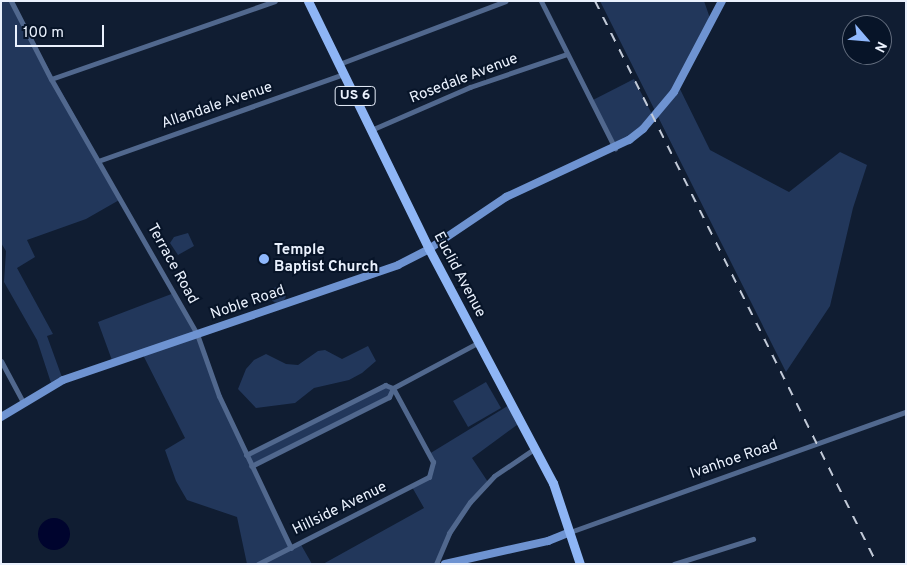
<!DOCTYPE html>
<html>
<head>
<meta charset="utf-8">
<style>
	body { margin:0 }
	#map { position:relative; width:907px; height:565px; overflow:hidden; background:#101d32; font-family:Overpass,sans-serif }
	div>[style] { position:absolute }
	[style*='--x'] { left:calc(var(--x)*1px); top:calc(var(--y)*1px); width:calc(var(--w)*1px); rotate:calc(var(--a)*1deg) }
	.green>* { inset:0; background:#22375b; transform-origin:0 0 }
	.round { border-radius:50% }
	.water>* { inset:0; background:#00042e }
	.street>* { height:5px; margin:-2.5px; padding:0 2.5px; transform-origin:2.5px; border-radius:2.5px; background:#51688e }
	.secondary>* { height:8px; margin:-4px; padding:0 4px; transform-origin:4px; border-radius:4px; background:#6e93d1 }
	.primary>* { height:9px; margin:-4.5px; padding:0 4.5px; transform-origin:4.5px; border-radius:4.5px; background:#8eb5f5 }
	.rail>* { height:2px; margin-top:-1px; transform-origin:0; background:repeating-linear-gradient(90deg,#c2cad8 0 9px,transparent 0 18px) }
	.dots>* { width:14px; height:14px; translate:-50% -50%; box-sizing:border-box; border:2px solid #071428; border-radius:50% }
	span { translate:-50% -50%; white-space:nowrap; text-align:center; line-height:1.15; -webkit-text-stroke:4px #071428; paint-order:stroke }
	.shield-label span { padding:1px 4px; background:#071428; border:1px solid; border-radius:4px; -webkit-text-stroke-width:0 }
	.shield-label { font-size:14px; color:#eaf1fd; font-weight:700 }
	.street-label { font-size:15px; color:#eaf1fd }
	.poi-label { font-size:15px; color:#eaf1fd; font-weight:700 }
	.left { translate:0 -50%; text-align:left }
	.frame { position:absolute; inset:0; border:2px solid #eaf1fd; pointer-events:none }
	.north { position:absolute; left:842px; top:15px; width:50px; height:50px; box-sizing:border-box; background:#071428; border:1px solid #626c7d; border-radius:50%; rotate:117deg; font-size:14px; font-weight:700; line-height:20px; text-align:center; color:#eaf1fd }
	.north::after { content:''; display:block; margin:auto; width:18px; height:22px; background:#8fb8fd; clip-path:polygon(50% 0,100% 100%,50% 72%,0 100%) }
	.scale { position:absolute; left:15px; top:25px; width:89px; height:22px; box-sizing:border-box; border:2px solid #eaf1fd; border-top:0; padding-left:6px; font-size:15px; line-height:18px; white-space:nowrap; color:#eaf1fd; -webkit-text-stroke:4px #071428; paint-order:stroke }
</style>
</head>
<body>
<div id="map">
	<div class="green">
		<div style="clip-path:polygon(1px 1px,11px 1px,121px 199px,86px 219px,27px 240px,35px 257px,17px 268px,53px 334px,47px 336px,63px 380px,52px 386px,37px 340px,4px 282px,6px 251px,1px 243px)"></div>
		<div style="clip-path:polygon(600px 1px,704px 1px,711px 21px,678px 85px,710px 150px,789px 192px,840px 152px,867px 165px,853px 208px,830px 306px,786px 372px)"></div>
		<div style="clip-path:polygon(634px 79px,654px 118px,615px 148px,591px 101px)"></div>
		<div style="clip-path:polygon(188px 233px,194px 246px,178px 255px,170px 243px,174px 237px)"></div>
		<div class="round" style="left:270px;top:287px;width:16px;height:16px"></div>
		<div style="clip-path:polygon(174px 293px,197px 334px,219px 396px,246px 455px,385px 385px,393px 388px,389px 397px,251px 466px,290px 547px,300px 543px,312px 564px,247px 564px,237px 517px,187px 500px,176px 481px,165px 450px,185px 438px,142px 353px,113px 363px,98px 322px)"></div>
		<div style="clip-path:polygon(368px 346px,376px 361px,362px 373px,349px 380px,314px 388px,295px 403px,256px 408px,238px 389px,246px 369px,254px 360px,266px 354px,286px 364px,298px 365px,318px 351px,325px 350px,342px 359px)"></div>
		<div style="left:486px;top:382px;width:30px;height:38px;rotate:60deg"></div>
		<div style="clip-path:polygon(511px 404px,521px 422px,472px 458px,488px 482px,449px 533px,436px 564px,323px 564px,424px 508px,412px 487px,424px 481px,434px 468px,429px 454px)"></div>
	</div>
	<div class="water">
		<div class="round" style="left:38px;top:518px;width:32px;height:32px"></div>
	</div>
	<div class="street">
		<div style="--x:11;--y:1;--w:88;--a:62.9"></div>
		<div style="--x:51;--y:79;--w:294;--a:60.2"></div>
		<div style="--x:197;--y:334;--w:66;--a:70.5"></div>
		<div style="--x:219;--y:396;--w:168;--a:64.7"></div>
		<div style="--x:541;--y:1;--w:165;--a:63.3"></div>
		<div style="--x:339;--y:64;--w:178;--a:-20.7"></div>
		<div style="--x:51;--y:79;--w:237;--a:-19.2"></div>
		<div style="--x:371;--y:130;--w:108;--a:-23.5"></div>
		<div style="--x:470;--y:87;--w:102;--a:-18.8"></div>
		<div style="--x:98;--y:161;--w:261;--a:-19.5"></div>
		<div style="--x:1;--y:361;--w:47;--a:61.8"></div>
		<div style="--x:246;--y:455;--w:156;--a:-26.7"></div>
		<div style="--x:385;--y:385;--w:9;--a:21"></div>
		<div style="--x:393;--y:388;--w:10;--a:114"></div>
		<div style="--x:389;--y:397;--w:154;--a:153.4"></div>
		<div style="--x:570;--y:532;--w:357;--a:-19.7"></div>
		<div style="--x:258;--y:564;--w:192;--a:-27"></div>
		<div style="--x:429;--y:477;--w:16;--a:-75"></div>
		<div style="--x:433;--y:462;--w:84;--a:-118.4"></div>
		<div style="--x:393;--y:388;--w:98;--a:-28.1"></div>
		<div style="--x:436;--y:564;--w:34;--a:-67"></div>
		<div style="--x:449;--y:533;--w:37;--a:-56"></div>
		<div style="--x:470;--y:502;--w:35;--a:-47"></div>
		<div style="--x:494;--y:476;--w:48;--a:-34"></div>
		<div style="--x:674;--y:564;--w:83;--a:-17.6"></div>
	</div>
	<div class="secondary">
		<div style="--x:1;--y:417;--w:72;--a:-30.8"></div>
		<div style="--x:63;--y:380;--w:354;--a:-18.9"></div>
		<div style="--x:398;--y:265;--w:35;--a:-27"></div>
		<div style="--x:429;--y:249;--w:93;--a:-34"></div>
		<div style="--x:506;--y:197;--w:136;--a:-24.9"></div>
		<div style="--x:629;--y:140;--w:18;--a:-38"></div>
		<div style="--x:643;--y:129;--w:48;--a:-50"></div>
		<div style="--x:674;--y:92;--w:103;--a:-62.2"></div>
		<div style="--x:445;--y:564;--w:106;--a:-12.6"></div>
		<div style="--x:548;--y:541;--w:24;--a:-22"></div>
	</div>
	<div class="primary">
		<div style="--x:308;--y:1;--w:276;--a:64"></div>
		<div style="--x:429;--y:249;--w:265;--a:62.1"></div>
		<div style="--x:553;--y:483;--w:85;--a:71.6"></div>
	</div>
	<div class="rail">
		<div style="--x:595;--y:1;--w:630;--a:63.39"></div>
	</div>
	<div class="dots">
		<div style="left:264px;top:259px;background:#8fb8fd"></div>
	</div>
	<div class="shield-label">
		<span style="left:355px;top:96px">US 6</span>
	</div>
	<div class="street-label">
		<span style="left:464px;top:79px;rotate:-21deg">Rosedale Avenue</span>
		<span style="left:217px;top:106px;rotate:-19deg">Allandale Avenue</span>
		<span style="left:172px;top:264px;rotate:61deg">Terrace Road</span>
		<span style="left:459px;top:275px;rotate:62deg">Euclid Avenue</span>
		<span style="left:248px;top:303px;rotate:-19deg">Noble Road</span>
		<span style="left:734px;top:460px;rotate:-19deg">Ivanhoe Road</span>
		<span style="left:340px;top:509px;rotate:-26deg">Hillside Avenue</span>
	</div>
	<div class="poi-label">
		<span class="left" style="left:274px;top:259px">Temple<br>Baptist Church</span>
	</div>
	<div class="frame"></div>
	<div class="north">N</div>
	<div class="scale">100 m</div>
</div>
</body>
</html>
